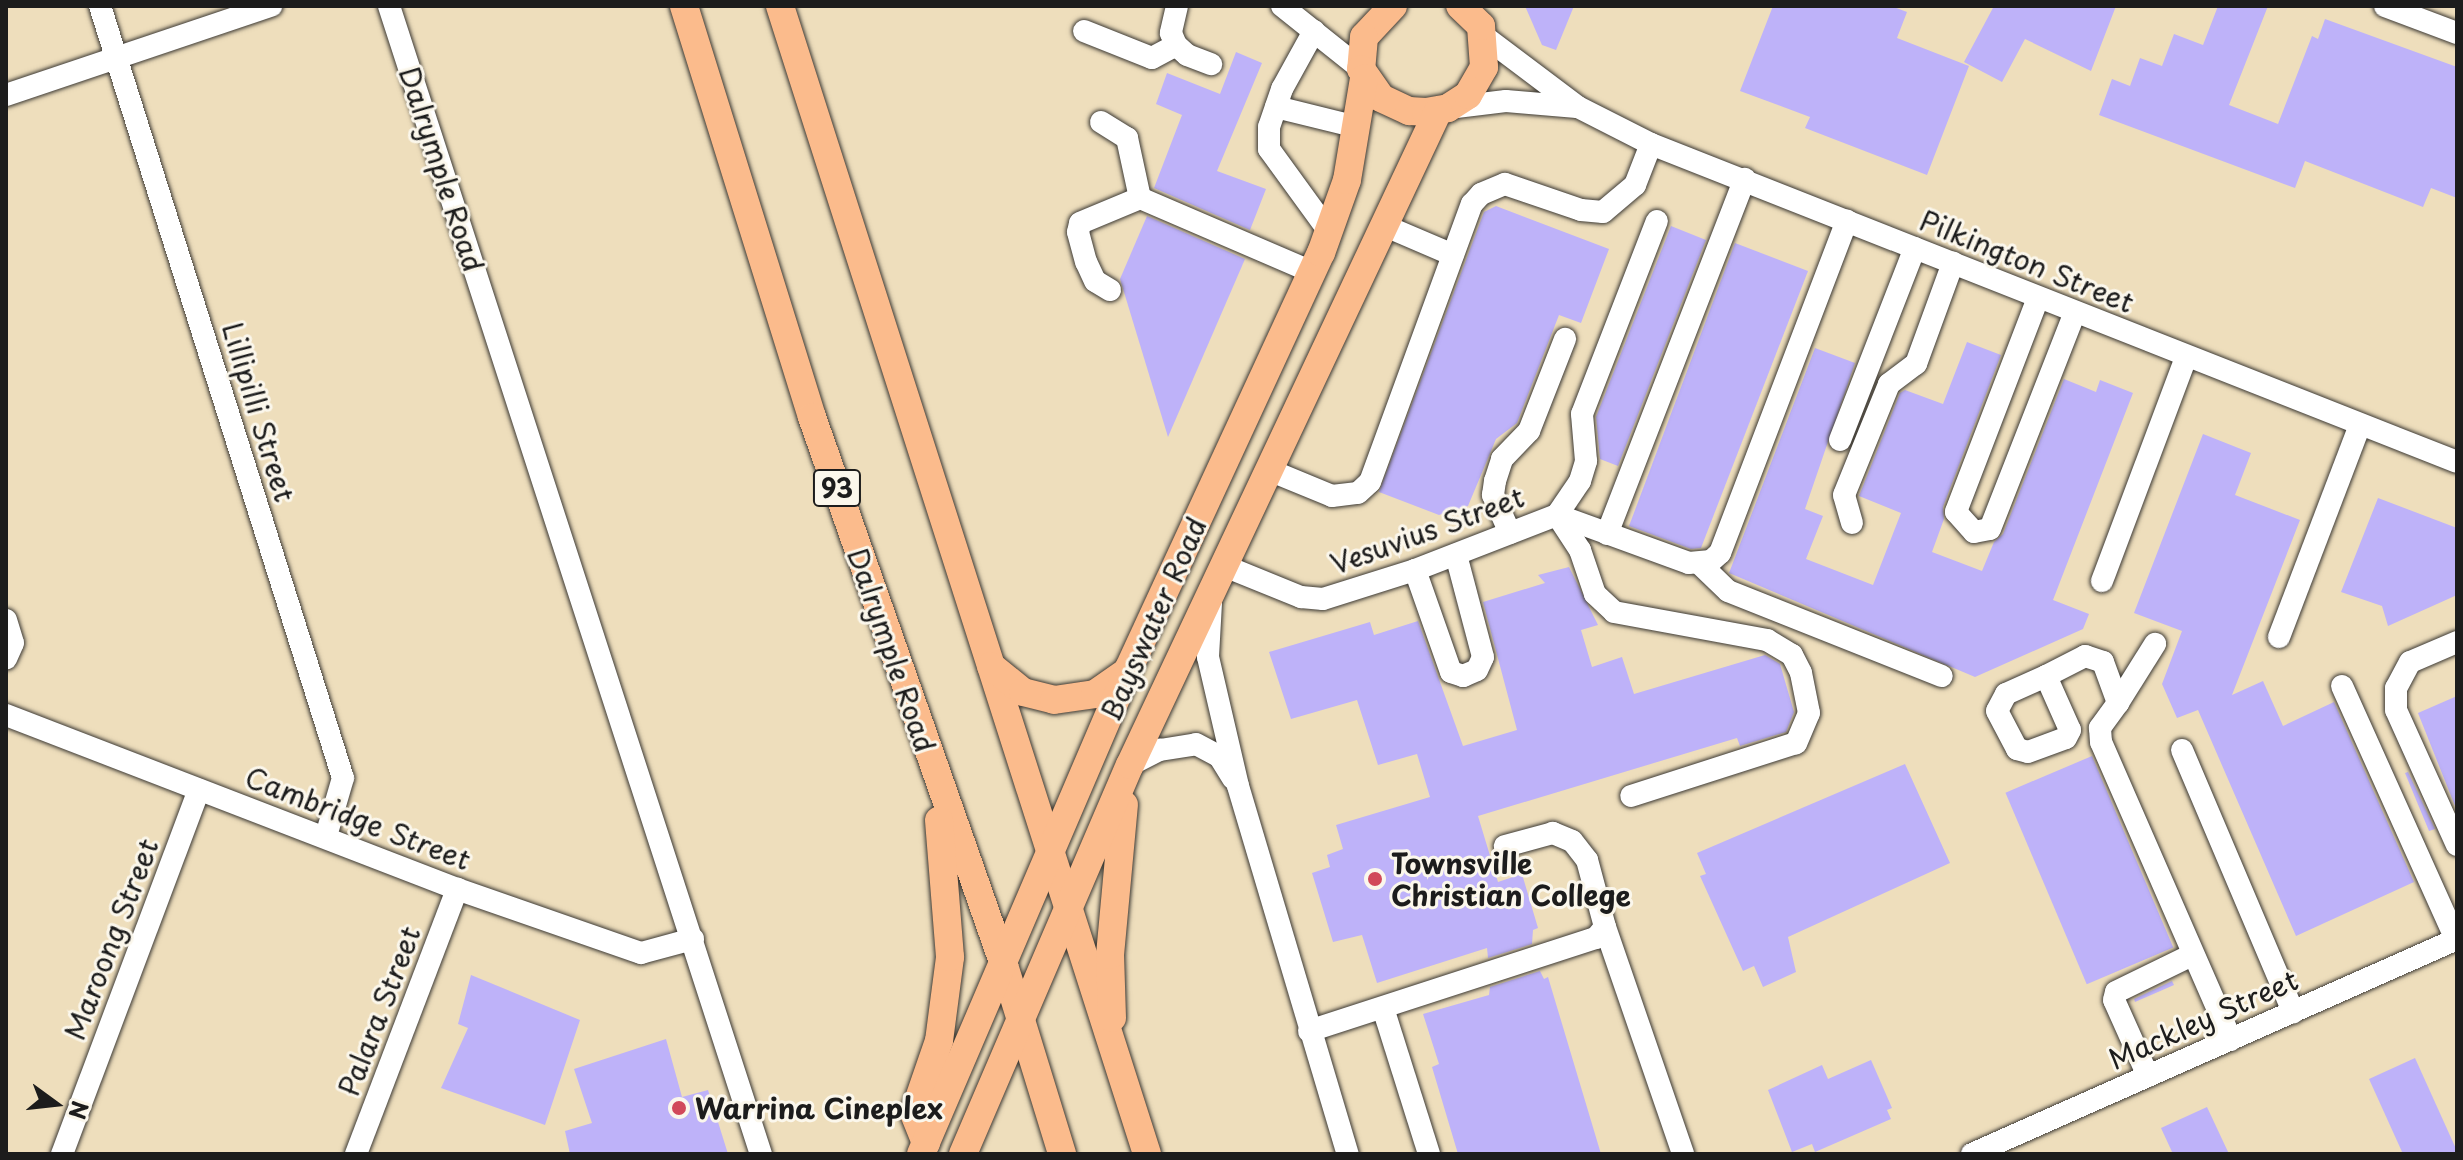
<!DOCTYPE html>
<html>
<head>
<meta charset="utf-8">
<style>
	body { margin:0 }
	#map { position:relative; width:2463px; height:1160px; overflow:hidden; background:#eedebc; font-family:"Playpen Sans",sans-serif }
	div>[style] { position:absolute }
	[style*='--x'] { left:calc(var(--x)*1px); top:calc(var(--y)*1px); width:calc(var(--w)*1px); rotate:calc(var(--a)*1deg) }
	.building>* { inset:0; background:#beb2f9; transform-origin:0 0 }
	.roads { filter:drop-shadow(0 0 2px #3c3934) drop-shadow(0 0 2px #3c3934) }
	.minor>* { height:22px; margin:-11px; padding:0 11px; transform-origin:11px; border-radius:11px; background:#fff }
	.major>* { height:28px; margin:-14px; padding:0 14px; transform-origin:14px; border-radius:14px; background:#fbbb8c }
	.dots>* { width:22px; height:22px; translate:-50% -50%; box-sizing:border-box; border:4px solid #fbf7ec; border-radius:50% }
	span { translate:-50% -50%; white-space:nowrap; text-align:center; line-height:1.15; -webkit-text-stroke:6px #fbf7ec; paint-order:stroke }
	.shield-label span { padding:2px 6px; background:#fbf7ec; border:2px solid; border-radius:6px; -webkit-text-stroke-width:0 }
	.shield-label { font-size:26px; color:#1c1c1c; font-weight:700 }
	.street-label { font-size:28px; color:#1c1c1c }
	.poi-label { font-size:28px; color:#1c1c1c; font-weight:700 }
	.left { translate:0 -50%; text-align:left }
	.frame { position:absolute; inset:0; border:8px solid #1c1c1c; pointer-events:none }
	.north { position:absolute; left:16px; top:1064px; width:80px; height:80px; -webkit-text-stroke:6px #fbf7ec; paint-order:stroke; rotate:105deg; font-size:22px; font-weight:700; line-height:32px; text-align:center; color:#1c1c1c }
	.north::after { content:''; display:block; margin:auto; width:28px; height:36px; background:#1c1c1c; clip-path:polygon(50% 0,100% 100%,50% 72%,0 100%) }
</style>
</head>
<body>
<div id="map">
	<div class="building">
		<div style="clip-path:polygon(1525px 6px,1574px 6px,1556px 50px,1542px 45px)"></div>
		<div style="clip-path:polygon(1773px 6px,1891px 6px,1907px 12px,1897px 38px,1969px 66px,1927px 175px,1805px 128px,1810px 117px,1740px 91px)"></div>
		<div style="clip-path:polygon(1994px 6px,2116px 6px,2091px 71px,2025px 39px,2002px 82px,1964px 62px)"></div>
		<div style="clip-path:polygon(2218px 6px,2268px 6px,2229px 105px,2278px 124px,2312px 36px,2318px 39px,2325px 19px,2457px 67px,2457px 198px,2431px 188px,2423px 207px,2305px 161px,2295px 188px,2099px 115px,2112px 79px,2130px 86px,2140px 58px,2162px 66px,2174px 34px,2203px 45px)"></div>
		<div style="clip-path:polygon(1236px 52px,1262px 63px,1217px 171px,1266px 189px,1250px 230px,1154px 188px,1182px 115px,1156px 104px,1167px 73px,1220px 94px)"></div>
		<div style="clip-path:polygon(1496px 206px,1609px 249px,1581px 323px,1559px 315px,1517px 423px,1496px 439px,1468px 506px,1439px 515px,1379px 492px,1484px 212px)"></div>
		<div style="clip-path:polygon(1147px 216px,1245px 259px,1168px 437px,1120px 279px)"></div>
		<div style="clip-path:polygon(1671px 226px,1706px 240px,1618px 466px,1600px 459px,1596px 417px)"></div>
		<div style="clip-path:polygon(1735px 243px,1808px 271px,1701px 548px,1691px 549px,1629px 526px)"></div>
		<div style="clip-path:polygon(1967px 342px,2001px 355px,1943px 507px,1944px 519px,1932px 552px,1982px 571px,1994px 542px,2003px 534px,2064px 379px,2096px 392px,2100px 380px,2133px 393px,2053px 600px,2089px 614px,2083px 629px,1975px 677px,1729px 573px,1815px 348px,1855px 363px,1805px 509px,1823px 516px,1806px 559px,1873px 585px,1901px 513px,1859px 496px,1900px 393px,1905px 390px,1943px 404px)"></div>
		<div style="clip-path:polygon(2203px 434px,2251px 453px,2235px 495px,2300px 520px,2232px 695px,2263px 681px,2283px 726px,2334px 702px,2414px 882px,2296px 936px,2198px 710px,2177px 718px,2162px 684px,2182px 631px,2134px 613px)"></div>
		<div style="clip-path:polygon(2378px 498px,2457px 528px,2457px 595px,2388px 626px,2382px 606px,2341px 592px)"></div>
		<div style="clip-path:polygon(1569px 567px,1598px 625px,1581px 630px,1592px 667px,1622px 657px,1634px 694px,1765px 655px,1780px 664px,1794px 712px,1786px 732px,1740px 746px,1737px 738px,1478px 816px,1498px 882px,1522px 874px,1538px 928px,1533px 930px,1532px 944px,1488px 958px,1487px 948px,1377px 983px,1362px 935px,1333px 942px,1312px 873px,1330px 867px,1327px 855px,1343px 849px,1336px 825px,1430px 797px,1417px 754px,1378px 765px,1357px 700px,1291px 719px,1269px 652px,1370px 622px,1374px 635px,1418px 621px,1463px 746px,1517px 730px,1483px 602px,1545px 583px,1538px 575px)"></div>
		<div style="clip-path:polygon(2457px 696px,2457px 811px,2418px 713px)"></div>
		<div style="left:2092px;top:756px;width:208px;height:94px;rotate:67deg"></div>
		<div style="clip-path:polygon(1905px 764px,1950px 863px,1788px 937px,1796px 972px,1763px 987px,1754px 966px,1743px 971px,1700px 876px,1706px 874px,1697px 853px)"></div>
		<div style="clip-path:polygon(2408px 772px,2435px 829px,2429px 831px,2405px 773px)"></div>
		<div style="clip-path:polygon(1540px 971px,1544px 979px,1548px 977px,1601px 1154px,1458px 1154px,1432px 1067px,1439px 1064px,1423px 1014px,1489px 995px,1490px 987px)"></div>
		<div style="clip-path:polygon(471px 975px,580px 1020px,545px 1125px,441px 1088px,468px 1028px,458px 1024px)"></div>
		<div style="clip-path:polygon(2172px 981px,2174px 985px,2135px 1002px,2134px 999px)"></div>
		<div style="clip-path:polygon(666px 1039px,682px 1097px,708px 1090px,728px 1154px,570px 1154px,565px 1131px,592px 1123px,574px 1069px)"></div>
		<div style="clip-path:polygon(2415px 1058px,2457px 1151px,2457px 1154px,2403px 1154px,2369px 1079px)"></div>
		<div style="clip-path:polygon(1871px 1060px,1892px 1108px,1887px 1110px,1891px 1119px,1815px 1152px,1812px 1144px,1792px 1152px,1768px 1090px,1822px 1065px,1828px 1079px)"></div>
		<div style="clip-path:polygon(2207px 1107px,2229px 1154px,2173px 1154px,2161px 1128px)"></div>
	</div>
	<div class="roads">
		<div class="minor">
			<div style="--x:100;--y:6;--w:809;--a:72.53"></div>
			<div style="--x:343;--y:778;--w:60;--a:106.3"></div>
			<div style="--x:389;--y:6;--w:1207;--a:72.05"></div>
			<div style="--x:1177;--y:6;--w:28;--a:103"></div>
			<div style="--x:1171;--y:33;--w:13;--a:67"></div>
			<div style="--x:1176;--y:45;--w:15;--a:42"></div>
			<div style="--x:1187;--y:55;--w:26;--a:21"></div>
			<div style="--x:1282;--y:6;--w:101;--a:38.6"></div>
			<div style="--x:2385;--y:6;--w:77;--a:20.6"></div>
			<div style="--x:1084;--y:31;--w:73;--a:21.7"></div>
			<div style="--x:1152;--y:58;--w:27;--a:-28"></div>
			<div style="--x:1314;--y:31;--w:66;--a:118.9"></div>
			<div style="--x:1282;--y:89;--w:40;--a:108.9"></div>
			<div style="--x:1269;--y:127;--w:22;--a:90"></div>
			<div style="--x:1269;--y:149;--w:104;--a:54"></div>
			<div style="--x:1485;--y:37;--w:116;--a:37"></div>
			<div style="--x:1578;--y:107;--w:82;--a:26.9"></div>
			<div style="--x:1651;--y:144;--w:866;--a:21.53"></div>
			<div style="--x:6;--y:95;--w:280;--a:-18.6"></div>
			<div style="--x:1276;--y:107;--w:83;--a:13.9"></div>
			<div style="--x:1448;--y:108;--w:58;--a:-6.9"></div>
			<div style="--x:1506;--y:101;--w:71;--a:4.8"></div>
			<div style="--x:1101;--y:122;--w:31;--a:32"></div>
			<div style="--x:1127;--y:138;--w:61;--a:77.8"></div>
			<div style="--x:1140;--y:198;--w:187;--a:23.3"></div>
			<div style="--x:1383;--y:225;--w:76;--a:23.2"></div>
			<div style="--x:1110;--y:290;--w:17;--a:-149"></div>
			<div style="--x:1095;--y:281;--w:21;--a:-115"></div>
			<div style="--x:1086;--y:262;--w:31;--a:-105"></div>
			<div style="--x:1078;--y:232;--w:9;--a:-77"></div>
			<div style="--x:1080;--y:223;--w:65;--a:-22.6"></div>
			<div style="--x:2038;--y:298;--w:229;--a:111"></div>
			<div style="--x:1956;--y:512;--w:27;--a:48"></div>
			<div style="--x:1974;--y:532;--w:16;--a:-11"></div>
			<div style="--x:1990;--y:529;--w:233;--a:-68.6"></div>
			<div style="--x:1840;--y:440;--w:206;--a:-68.7"></div>
			<div style="--x:1269;--y:470;--w:68;--a:22.4"></div>
			<div style="--x:1332;--y:496;--w:26;--a:-7"></div>
			<div style="--x:1358;--y:493;--w:16;--a:-43"></div>
			<div style="--x:1370;--y:482;--w:296;--a:-69.9"></div>
			<div style="--x:1472;--y:204;--w:13;--a:-48"></div>
			<div style="--x:1481;--y:194;--w:26;--a:-23"></div>
			<div style="--x:1505;--y:184;--w:80;--a:18.9"></div>
			<div style="--x:1581;--y:210;--w:22;--a:5"></div>
			<div style="--x:1603;--y:212;--w:42;--a:-40.2"></div>
			<div style="--x:1635;--y:185;--w:44;--a:-68.7"></div>
			<div style="--x:1557;--y:515;--w:42;--a:56.7"></div>
			<div style="--x:1580;--y:550;--w:46;--a:71.2"></div>
			<div style="--x:1595;--y:594;--w:26;--a:43"></div>
			<div style="--x:1614;--y:612;--w:156;--a:10.4"></div>
			<div style="--x:1767;--y:640;--w:29;--a:31"></div>
			<div style="--x:1792;--y:655;--w:20;--a:63"></div>
			<div style="--x:1801;--y:673;--w:41;--a:78.7"></div>
			<div style="--x:1809;--y:713;--w:33;--a:113"></div>
			<div style="--x:1796;--y:743;--w:173;--a:162.2"></div>
			<div style="--x:1557;--y:515;--w:140;--a:20"></div>
			<div style="--x:1689;--y:563;--w:22;--a:-5"></div>
			<div style="--x:1711;--y:561;--w:12;--a:-42"></div>
			<div style="--x:1720;--y:553;--w:356;--a:-69.1"></div>
			<div style="--x:1557;--y:515;--w:41;--a:-55.9"></div>
			<div style="--x:1580;--y:481;--w:21;--a:-73"></div>
			<div style="--x:1586;--y:461;--w:47;--a:-94.9"></div>
			<div style="--x:1582;--y:414;--w:207;--a:-68.8"></div>
			<div style="--x:1852;--y:523;--w:29;--a:-106"></div>
			<div style="--x:1844;--y:495;--w:120;--a:-67.9"></div>
			<div style="--x:1889;--y:384;--w:34;--a:-37"></div>
			<div style="--x:1916;--y:364;--w:108;--a:-69.9"></div>
			<div style="--x:1510;--y:533;--w:42;--a:-114.1"></div>
			<div style="--x:1493;--y:495;--w:14;--a:-82"></div>
			<div style="--x:1495;--y:481;--w:23;--a:-72"></div>
			<div style="--x:1502;--y:459;--w:39;--a:-46"></div>
			<div style="--x:1529;--y:431;--w:99;--a:-68.6"></div>
			<div style="--x:1607;--y:534;--w:381;--a:-68.8"></div>
			<div style="--x:1700;--y:564;--w:39;--a:44"></div>
			<div style="--x:1728;--y:591;--w:230;--a:21.7"></div>
			<div style="--x:1227;--y:567;--w:80;--a:22.1"></div>
			<div style="--x:1301;--y:597;--w:22;--a:5"></div>
			<div style="--x:1323;--y:599;--w:96;--a:-17.5"></div>
			<div style="--x:1415;--y:570;--w:152;--a:-21.2"></div>
			<div style="--x:1415;--y:570;--w:108;--a:70.6"></div>
			<div style="--x:1451;--y:672;--w:13;--a:18"></div>
			<div style="--x:1463;--y:676;--w:15;--a:-23"></div>
			<div style="--x:1477;--y:670;--w:14;--a:-65"></div>
			<div style="--x:1483;--y:657;--w:106;--a:-104.8"></div>
			<div style="--x:2102;--y:581;--w:239;--a:-69.4"></div>
			<div style="--x:1211;--y:603;--w:54;--a:93.2"></div>
			<div style="--x:1208;--y:657;--w:132;--a:76.9"></div>
			<div style="--x:1238;--y:786;--w:384;--a:73.4"></div>
			<div style="--x:6;--y:620;--w:24;--a:73"></div>
			<div style="--x:13;--y:643;--w:17;--a:114"></div>
			<div style="--x:2279;--y:637;--w:227;--a:-69.1"></div>
			<div style="--x:2457;--y:642;--w:51;--a:156.9"></div>
			<div style="--x:2410;--y:662;--w:30;--a:118"></div>
			<div style="--x:2396;--y:688;--w:22;--a:90"></div>
			<div style="--x:2396;--y:710;--w:148;--a:65.7"></div>
			<div style="--x:2046;--y:676;--w:44;--a:155.8"></div>
			<div style="--x:2006;--y:694;--w:19;--a:118"></div>
			<div style="--x:1997;--y:711;--w:43;--a:62.2"></div>
			<div style="--x:2017;--y:749;--w:11;--a:15"></div>
			<div style="--x:2028;--y:752;--w:40;--a:-20.2"></div>
			<div style="--x:2066;--y:738;--w:9;--a:-63"></div>
			<div style="--x:2070;--y:730;--w:59;--a:-114"></div>
			<div style="--x:2046;--y:676;--w:44;--a:-27.1"></div>
			<div style="--x:2085;--y:656;--w:19;--a:18"></div>
			<div style="--x:2103;--y:662;--w:44;--a:69.9"></div>
			<div style="--x:2118;--y:703;--w:31;--a:126"></div>
			<div style="--x:2100;--y:728;--w:14;--a:86"></div>
			<div style="--x:2101;--y:742;--w:325;--a:66.4"></div>
			<div style="--x:2342;--y:686;--w:278;--a:65.8"></div>
			<div style="--x:2118;--y:703;--w:70;--a:-57.9"></div>
			<div style="--x:6;--y:715;--w:483;--a:21.1"></div>
			<div style="--x:457;--y:889;--w:195;--a:19.2"></div>
			<div style="--x:641;--y:953;--w:54;--a:-15.1"></div>
			<div style="--x:2182;--y:750;--w:285;--a:67"></div>
			<div style="--x:1130;--y:765;--w:34;--a:-27"></div>
			<div style="--x:1160;--y:750;--w:36;--a:-9"></div>
			<div style="--x:1196;--y:744;--w:26;--a:28"></div>
			<div style="--x:1219;--y:756;--w:26;--a:58"></div>
			<div style="--x:1605;--y:927;--w:240;--a:71"></div>
			<div style="--x:1383;--y:1008;--w:153;--a:72.5"></div>
			<div style="--x:1309;--y:1031;--w:302;--a:-18"></div>
			<div style="--x:1596;--y:938;--w:14;--a:-51"></div>
			<div style="--x:1605;--y:927;--w:69;--a:-105"></div>
			<div style="--x:1587;--y:860;--w:24;--a:-128"></div>
			<div style="--x:1572;--y:841;--w:21;--a:-157"></div>
			<div style="--x:1553;--y:833;--w:50;--a:164.8"></div>
			<div style="--x:2148;--y:1076;--w:83;--a:-114.1"></div>
			<div style="--x:2114;--y:1000;--w:8;--a:-76"></div>
			<div style="--x:2116;--y:992;--w:85;--a:-26"></div>
			<div style="--x:62;--y:1154;--w:389;--a:-69.4"></div>
			<div style="--x:356;--y:1154;--w:284;--a:-69.1"></div>
			<div style="--x:1972;--y:1154;--w:531;--a:-23.91"></div>
		</div>
		<div class="major">
			<div style="--x:684;--y:6;--w:430;--a:72.7"></div>
			<div style="--x:812;--y:417;--w:581;--a:70.69"></div>
			<div style="--x:1004;--y:965;--w:198;--a:72.9"></div>
			<div style="--x:780;--y:6;--w:1205;--a:72.27"></div>
			<div style="--x:1393;--y:6;--w:42;--a:133.1"></div>
			<div style="--x:1364;--y:37;--w:32;--a:95"></div>
			<div style="--x:1361;--y:69;--w:35;--a:55"></div>
			<div style="--x:1381;--y:98;--w:31;--a:25"></div>
			<div style="--x:1409;--y:111;--w:17;--a:3"></div>
			<div style="--x:1426;--y:112;--w:22;--a:-10"></div>
			<div style="--x:1448;--y:108;--w:24;--a:-33"></div>
			<div style="--x:1468;--y:95;--w:32;--a:-60"></div>
			<div style="--x:1484;--y:67;--w:41;--a:-94.2"></div>
			<div style="--x:1481;--y:26;--w:29;--a:-136"></div>
			<div style="--x:991;--y:666;--w:41;--a:39.1"></div>
			<div style="--x:1023;--y:692;--w:32;--a:14"></div>
			<div style="--x:1054;--y:700;--w:41;--a:-8.3"></div>
			<div style="--x:1095;--y:694;--w:38;--a:-35"></div>
			<div style="--x:1112;--y:1018;--w:63;--a:-91.8"></div>
			<div style="--x:1110;--y:955;--w:151;--a:-84.7"></div>
			<div style="--x:926;--y:1143;--w:32;--a:-112"></div>
			<div style="--x:914;--y:1113;--w:76;--a:-70.9"></div>
			<div style="--x:939;--y:1041;--w:85;--a:-82.5"></div>
			<div style="--x:950;--y:957;--w:137;--a:-94.6"></div>
			<div style="--x:921;--y:1154;--w:529;--a:-66.83"></div>
			<div style="--x:1129;--y:668;--w:457;--a:-65.2"></div>
			<div style="--x:1321;--y:253;--w:77;--a:-70.4"></div>
			<div style="--x:1347;--y:180;--w:103;--a:-80.5"></div>
			<div style="--x:963;--y:1154;--w:423;--a:-66.8"></div>
			<div style="--x:1130;--y:765;--w:723;--a:-64.78"></div>
		</div>
	</div>
	<div class="dots">
		<div style="left:1375px;top:879px;background:#d1495b"></div>
		<div style="left:679px;top:1108px;background:#d1495b"></div>
	</div>
	<div class="shield-label">
		<span style="left:837px;top:488px">93</span>
	</div>
	<div class="street-label">
		<span style="left:442px;top:169px;rotate:72deg">Dalrymple Road</span>
		<span style="left:2027px;top:261px;rotate:22deg">Pilkington Street</span>
		<span style="left:259px;top:412px;rotate:73deg">Lillipilli Street</span>
		<span style="left:1427px;top:530px;rotate:-20deg">Vesuvius Street</span>
		<span style="left:1153px;top:619px;rotate:-66deg">Bayswater Road</span>
		<span style="left:892px;top:650px;rotate:71deg">Dalrymple Road</span>
		<span style="left:358px;top:818px;rotate:21deg">Cambridge Street</span>
		<span style="left:111px;top:939px;rotate:-69deg">Maroong Street</span>
		<span style="left:379px;top:1011px;rotate:-69deg">Palara Street</span>
		<span style="left:2203px;top:1019px;rotate:-24deg">Mackley Street</span>
	</div>
	<div class="poi-label">
		<span class="left" style="left:1391px;top:879px">Townsville<br>Christian College</span>
		<span class="left" style="left:695px;top:1108px">Warrina Cineplex</span>
	</div>
	<div class="frame"></div>
	<div class="north">N</div>
</div>
</body>
</html>
